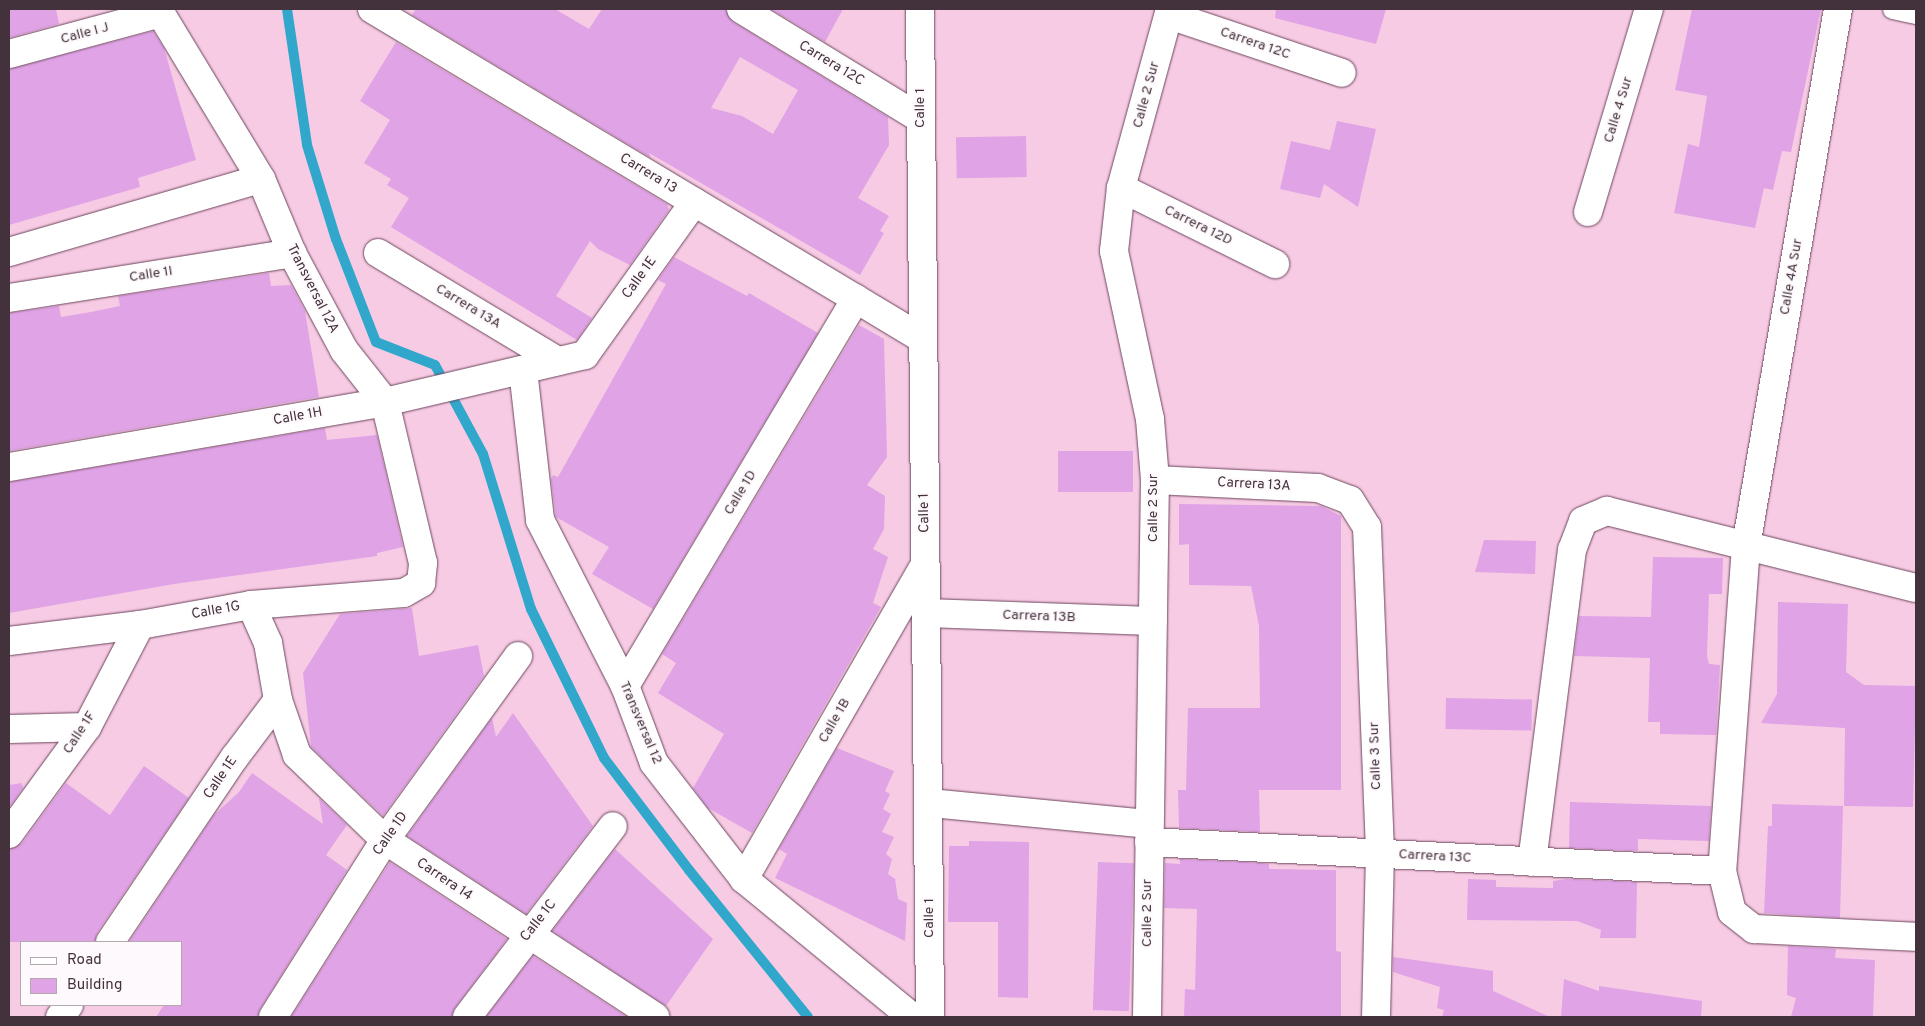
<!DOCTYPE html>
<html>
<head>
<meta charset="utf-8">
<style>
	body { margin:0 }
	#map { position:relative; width:1925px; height:1026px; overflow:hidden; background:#f7cbe4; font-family:Overpass,sans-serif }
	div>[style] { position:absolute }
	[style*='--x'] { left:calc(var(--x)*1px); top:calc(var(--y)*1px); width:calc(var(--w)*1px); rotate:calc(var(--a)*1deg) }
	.stream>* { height:10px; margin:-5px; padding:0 5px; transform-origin:5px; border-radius:5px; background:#30a7cb }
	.building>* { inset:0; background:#dfa3e6; transform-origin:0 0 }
	.roads { filter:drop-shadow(0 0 1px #6c475d) drop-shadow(0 0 1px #6c475d) }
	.service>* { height:19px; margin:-9.5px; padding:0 9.5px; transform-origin:9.5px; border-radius:9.5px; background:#fff }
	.minor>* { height:28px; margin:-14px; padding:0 14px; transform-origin:14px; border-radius:14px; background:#fff }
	span { translate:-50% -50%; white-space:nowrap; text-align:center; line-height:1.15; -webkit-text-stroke:4px #fef9fc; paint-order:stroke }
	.street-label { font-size:14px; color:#43313b }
	.frame { position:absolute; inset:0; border:10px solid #43313b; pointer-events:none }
	.legend { position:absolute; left:20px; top:941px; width:162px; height:65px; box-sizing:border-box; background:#fef9fc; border:1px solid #b3a9af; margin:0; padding:6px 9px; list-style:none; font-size:15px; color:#43313b }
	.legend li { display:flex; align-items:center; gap:10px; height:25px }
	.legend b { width:25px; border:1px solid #b3a9af }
</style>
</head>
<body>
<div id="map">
	<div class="stream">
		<div style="--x:287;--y:9;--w:137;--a:81.6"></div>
		<div style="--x:307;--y:145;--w:98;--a:72.9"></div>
		<div style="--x:336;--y:239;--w:110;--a:68.8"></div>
		<div style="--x:376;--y:342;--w:63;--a:21.3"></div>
		<div style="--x:435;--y:365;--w:101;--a:61.7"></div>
		<div style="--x:483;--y:454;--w:162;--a:72.8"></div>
		<div style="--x:531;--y:609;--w:166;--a:63.9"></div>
		<div style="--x:604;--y:758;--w:141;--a:52.8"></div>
		<div style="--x:689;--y:870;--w:189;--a:51"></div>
	</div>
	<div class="building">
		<div style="clip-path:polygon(9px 9px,56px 9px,59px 24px,9px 38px)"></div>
		<div style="clip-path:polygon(evenodd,416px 9px,555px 9px,589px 29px,602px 9px,725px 9px,733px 22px,888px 117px,889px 145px,858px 198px,889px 216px,880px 231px,884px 233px,860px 275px,649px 153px,651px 158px,412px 15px,416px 9px,740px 57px,798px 90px,773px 134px,742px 116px,711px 108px,740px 57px)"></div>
		<div style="clip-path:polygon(771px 9px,843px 9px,825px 42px)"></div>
		<div style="clip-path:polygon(1276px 9px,1386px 9px,1376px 44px,1275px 18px)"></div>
		<div style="clip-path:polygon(1692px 9px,1821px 9px,1791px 152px,1782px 151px,1773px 190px,1764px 188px,1755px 228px,1674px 213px,1688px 144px,1699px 147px,1707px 96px,1675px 90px)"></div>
		<div style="clip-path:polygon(153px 31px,164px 48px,196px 160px,138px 178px,140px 187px,9px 225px,9px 69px)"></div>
		<div style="clip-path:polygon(396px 42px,667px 204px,669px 210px,630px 265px,598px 249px,590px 241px,556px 296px,592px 318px,577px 340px,391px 227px,409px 198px,387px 185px,391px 179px,364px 163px,390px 120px,360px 101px)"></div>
		<div style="clip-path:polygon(1337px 121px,1376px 129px,1358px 207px,1324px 184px,1320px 198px,1280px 189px,1291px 141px,1330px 150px)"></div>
		<div style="left:1026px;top:136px;width:41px;height:70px;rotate:89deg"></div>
		<div style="clip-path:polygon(674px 257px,747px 296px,749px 293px,818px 333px,653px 609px,592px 574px,609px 547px,556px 517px,551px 479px,553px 475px,558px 477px,666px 284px,658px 280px)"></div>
		<div style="clip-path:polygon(269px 273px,271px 286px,291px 285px,305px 311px,319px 397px,9px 451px,9px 313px,59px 306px,61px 317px,91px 312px,120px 306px,118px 296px)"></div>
		<div style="clip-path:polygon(859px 325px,884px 339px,887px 457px,867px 485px,885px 496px,884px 529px,873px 549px,888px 557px,873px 603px,881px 607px,752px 833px,708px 808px,693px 788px,724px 734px,658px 693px,676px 663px,662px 654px)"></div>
		<div style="clip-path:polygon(325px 428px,327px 440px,377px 435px,403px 547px,377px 553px,377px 556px,174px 584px,9px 613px,9px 482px)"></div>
		<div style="left:1058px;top:451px;width:75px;height:41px"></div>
		<div style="clip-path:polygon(1179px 504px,1321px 506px,1341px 516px,1341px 790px,1259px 790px,1260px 832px,1179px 828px,1178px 790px,1186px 790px,1188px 708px,1260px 708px,1259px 626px,1251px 586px,1189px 585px,1189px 544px,1179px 545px)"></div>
		<div style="clip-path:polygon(1484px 540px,1536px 541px,1535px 574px,1475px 572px)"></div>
		<div style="clip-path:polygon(1653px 557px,1723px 558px,1722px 594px,1709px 594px,1707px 656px,1709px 664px,1720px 665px,1716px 735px,1660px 734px,1660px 722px,1648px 722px,1650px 658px,1574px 656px,1579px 616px,1651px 617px)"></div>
		<div style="clip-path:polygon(1778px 602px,1848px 604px,1846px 672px,1864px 685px,1916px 686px,1913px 807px,1844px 806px,1845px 728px,1761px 723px,1777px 694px)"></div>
		<div style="clip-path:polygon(412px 608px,419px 656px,478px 645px,484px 676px,383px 816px,311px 747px,303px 673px,340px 614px)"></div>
		<div style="left:1446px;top:698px;width:86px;height:31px;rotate:1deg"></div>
		<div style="clip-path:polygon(513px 713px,593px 826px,526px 914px,407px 836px,492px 718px,496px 737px)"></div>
		<div style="clip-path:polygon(837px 748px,894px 771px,885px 791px,890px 794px,883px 809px,891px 814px,882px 832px,894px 837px,886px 854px,892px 859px,888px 874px,895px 879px,898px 899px,907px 903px,905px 941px,775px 878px,787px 854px,779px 849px)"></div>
		<div style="clip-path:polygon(144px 766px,189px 798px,97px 933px,95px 942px,9px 942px,9px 849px,22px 843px,66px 783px,110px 815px)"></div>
		<div style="clip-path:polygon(252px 773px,323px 824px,319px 798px,347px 825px,326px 855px,347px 870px,260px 1009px,258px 1017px,156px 1017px,164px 1005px,181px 1005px,181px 942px,129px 942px,214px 815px,239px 792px)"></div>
		<div style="clip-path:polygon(22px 783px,23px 788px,9px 808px,9px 785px)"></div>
		<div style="clip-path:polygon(1570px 802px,1711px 806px,1709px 841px,1638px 839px,1638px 851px,1569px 848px)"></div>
		<div style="clip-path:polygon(1772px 804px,1843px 806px,1840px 918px,1764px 913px,1768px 826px,1772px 826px)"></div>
		<div style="clip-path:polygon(969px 841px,1029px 842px,1028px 998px,998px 997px,998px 922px,948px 922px,949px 846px,969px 846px)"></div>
		<div style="clip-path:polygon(615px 849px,713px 939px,666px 1006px,552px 931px)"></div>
		<div style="clip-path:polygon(1180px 859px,1261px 863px,1269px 864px,1269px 869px,1336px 870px,1336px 951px,1341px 952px,1341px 1017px,1184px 1017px,1185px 989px,1195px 990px,1197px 909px,1164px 908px,1165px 863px,1180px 864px)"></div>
		<div style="clip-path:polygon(390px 862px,507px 939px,455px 1008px,452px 1017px,291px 1017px)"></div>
		<div style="left:1098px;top:862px;width:36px;height:148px;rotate:2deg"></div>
		<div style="clip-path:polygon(1468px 879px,1496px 880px,1496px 887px,1553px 888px,1553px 881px,1567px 879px,1637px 882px,1636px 938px,1600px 938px,1601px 930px,1577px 921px,1467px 920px)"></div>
		<div style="clip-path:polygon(1788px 946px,1836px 949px,1835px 958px,1875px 960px,1873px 1017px,1791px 1017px,1796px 998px,1787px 995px)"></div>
		<div style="clip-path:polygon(533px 956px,627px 1017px,486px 1017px)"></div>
		<div style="clip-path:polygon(1393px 957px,1493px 971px,1493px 991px,1550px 1017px,1442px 1017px,1444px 1010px,1437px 1008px,1440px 987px,1393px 972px)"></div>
		<div style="clip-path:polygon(1564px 979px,1599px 991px,1599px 986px,1702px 1001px,1701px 1017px,1561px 1017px)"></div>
	</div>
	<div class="roads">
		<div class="service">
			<div style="--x:1892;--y:9;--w:25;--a:12"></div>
		</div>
		<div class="minor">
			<div style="--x:372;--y:9;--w:642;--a:30.92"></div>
			<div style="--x:741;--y:9;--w:211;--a:31.4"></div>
			<div style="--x:920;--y:9;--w:1008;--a:89.43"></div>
			<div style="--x:1838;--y:9;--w:545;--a:99.72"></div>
			<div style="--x:1746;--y:546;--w:326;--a:94.2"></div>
			<div style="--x:1722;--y:871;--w:42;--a:76.3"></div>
			<div style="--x:1732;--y:912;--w:28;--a:38"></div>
			<div style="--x:1754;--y:929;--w:162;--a:2.8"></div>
			<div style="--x:1169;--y:15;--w:182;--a:18.5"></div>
			<div style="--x:9;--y:54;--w:157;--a:-15.1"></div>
			<div style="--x:1121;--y:188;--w:172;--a:26.3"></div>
			<div style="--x:1588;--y:212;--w:212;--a:-73.3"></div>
			<div style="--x:9;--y:252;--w:262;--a:-16.2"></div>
			<div style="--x:378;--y:253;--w:210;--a:31"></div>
			<div style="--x:9;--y:298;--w:287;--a:-9"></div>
			<div style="--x:523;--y:370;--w:151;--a:83.5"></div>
			<div style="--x:540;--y:520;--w:186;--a:62.9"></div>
			<div style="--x:625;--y:686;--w:82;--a:69.4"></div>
			<div style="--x:654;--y:763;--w:147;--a:52.2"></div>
			<div style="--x:744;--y:879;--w:217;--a:39.4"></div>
			<div style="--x:9;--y:467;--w:382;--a:-9.8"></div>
			<div style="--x:385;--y:402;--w:205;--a:-13.2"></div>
			<div style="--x:585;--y:355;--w:188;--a:-54.5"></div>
			<div style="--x:1155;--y:480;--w:163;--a:2.8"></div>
			<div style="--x:1318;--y:488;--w:34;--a:21"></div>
			<div style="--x:1350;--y:500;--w:32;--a:58"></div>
			<div style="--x:1367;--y:527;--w:327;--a:87.7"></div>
			<div style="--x:1380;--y:854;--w:163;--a:91.4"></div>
			<div style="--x:251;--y:605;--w:42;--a:65.9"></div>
			<div style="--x:268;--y:643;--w:58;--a:80"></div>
			<div style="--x:278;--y:700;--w:58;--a:70.9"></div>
			<div style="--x:297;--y:755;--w:122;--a:44"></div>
			<div style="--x:385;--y:840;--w:323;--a:33.2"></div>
			<div style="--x:926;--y:613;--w:227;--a:2"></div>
			<div style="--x:9;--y:641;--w:132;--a:-7"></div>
			<div style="--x:140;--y:625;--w:113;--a:-10.2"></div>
			<div style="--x:251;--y:605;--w:153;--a:-4.5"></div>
			<div style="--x:404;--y:593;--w:20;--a:-30"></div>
			<div style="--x:421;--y:583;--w:20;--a:-84"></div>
			<div style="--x:423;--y:563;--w:165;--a:-103.3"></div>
			<div style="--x:385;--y:402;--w:66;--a:-128.3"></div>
			<div style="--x:344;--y:350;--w:110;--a:-118.2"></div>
			<div style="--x:292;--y:253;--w:80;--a:-112.7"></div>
			<div style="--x:261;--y:179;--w:199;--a:-121.2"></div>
			<div style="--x:625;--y:686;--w:451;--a:-59.2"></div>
			<div style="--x:9;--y:729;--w:78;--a:-1.5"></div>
			<div style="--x:930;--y:803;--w:220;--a:5.5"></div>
			<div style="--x:9;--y:834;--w:132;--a:-53.9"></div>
			<div style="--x:87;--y:727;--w:115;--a:-62.5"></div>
			<div style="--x:1149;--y:842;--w:574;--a:2.9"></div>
			<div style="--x:1532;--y:862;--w:315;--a:-82.7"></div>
			<div style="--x:1572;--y:550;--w:31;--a:-69"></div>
			<div style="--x:1583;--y:521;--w:26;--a:-23"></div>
			<div style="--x:1607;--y:511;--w:318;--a:14"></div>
			<div style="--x:744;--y:879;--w:363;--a:-60.1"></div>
			<div style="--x:110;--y:942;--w:223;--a:-56"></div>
			<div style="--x:235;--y:757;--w:71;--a:-53"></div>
			<div style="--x:60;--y:1017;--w:15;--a:-53"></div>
			<div style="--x:273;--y:1017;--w:209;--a:-57.7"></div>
			<div style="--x:385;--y:840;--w:227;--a:-54.1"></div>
			<div style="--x:467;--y:1017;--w:240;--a:-52.6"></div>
			<div style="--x:1147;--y:1017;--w:537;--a:-89.15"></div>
			<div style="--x:1155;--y:480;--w:61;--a:-94.7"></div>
			<div style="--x:1150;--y:419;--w:172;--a:-102.1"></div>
			<div style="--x:1114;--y:251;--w:63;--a:-83.7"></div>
			<div style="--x:1121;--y:188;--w:186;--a:-74.7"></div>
		</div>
	</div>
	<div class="street-label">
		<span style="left:85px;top:34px;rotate:-15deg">Calle I J</span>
		<span style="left:1255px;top:44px;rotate:19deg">Carrera 12C</span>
		<span style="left:831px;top:64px;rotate:31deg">Carrera 12C</span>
		<span style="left:1147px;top:95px;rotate:-75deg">Calle 2 Sur</span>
		<span style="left:921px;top:108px;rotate:-90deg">Calle 1</span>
		<span style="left:1619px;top:110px;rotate:-73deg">Calle 4 Sur</span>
		<span style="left:648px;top:174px;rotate:31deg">Carrera 13</span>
		<span style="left:1198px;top:226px;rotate:26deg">Carrera 12D</span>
		<span style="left:151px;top:275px;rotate:-9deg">Calle 1I</span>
		<span style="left:1792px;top:277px;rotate:-80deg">Calle 4A Sur</span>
		<span style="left:640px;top:278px;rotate:-54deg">Calle 1E</span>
		<span style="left:312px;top:289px;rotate:63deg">Transversal 12A</span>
		<span style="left:468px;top:307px;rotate:31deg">Carrera 13A</span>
		<span style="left:298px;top:417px;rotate:-10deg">Calle 1H</span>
		<span style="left:1254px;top:485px;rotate:3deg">Carrera 13A</span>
		<span style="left:741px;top:493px;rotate:-59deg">Calle 1D</span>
		<span style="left:1154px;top:508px;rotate:-90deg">Calle 2 Sur</span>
		<span style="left:925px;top:513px;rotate:-91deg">Calle 1</span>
		<span style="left:216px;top:611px;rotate:-10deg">Calle 1G</span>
		<span style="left:1039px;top:617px;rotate:2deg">Carrera 13B</span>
		<span style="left:835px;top:721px;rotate:-60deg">Calle 1B</span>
		<span style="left:640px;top:723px;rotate:67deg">Transversal 12</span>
		<span style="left:80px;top:733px;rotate:-57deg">Calle 1F</span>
		<span style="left:1376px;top:756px;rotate:-92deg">Calle 3 Sur</span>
		<span style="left:221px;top:778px;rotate:-56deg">Calle 1E</span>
		<span style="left:391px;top:834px;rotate:-55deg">Calle 1D</span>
		<span style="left:1435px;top:857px;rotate:3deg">Carrera 13C</span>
		<span style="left:444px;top:880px;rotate:34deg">Carrera 14</span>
		<span style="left:1148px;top:913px;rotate:-90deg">Calle 2 Sur</span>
		<span style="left:930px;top:918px;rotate:-90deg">Calle 1</span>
		<span style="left:539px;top:921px;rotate:-52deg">Calle 1C</span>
	</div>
	<div class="frame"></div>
	<ul class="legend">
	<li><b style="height:6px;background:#fff"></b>Road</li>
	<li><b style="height:14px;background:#dfa3e6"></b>Building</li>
	</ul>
</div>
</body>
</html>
